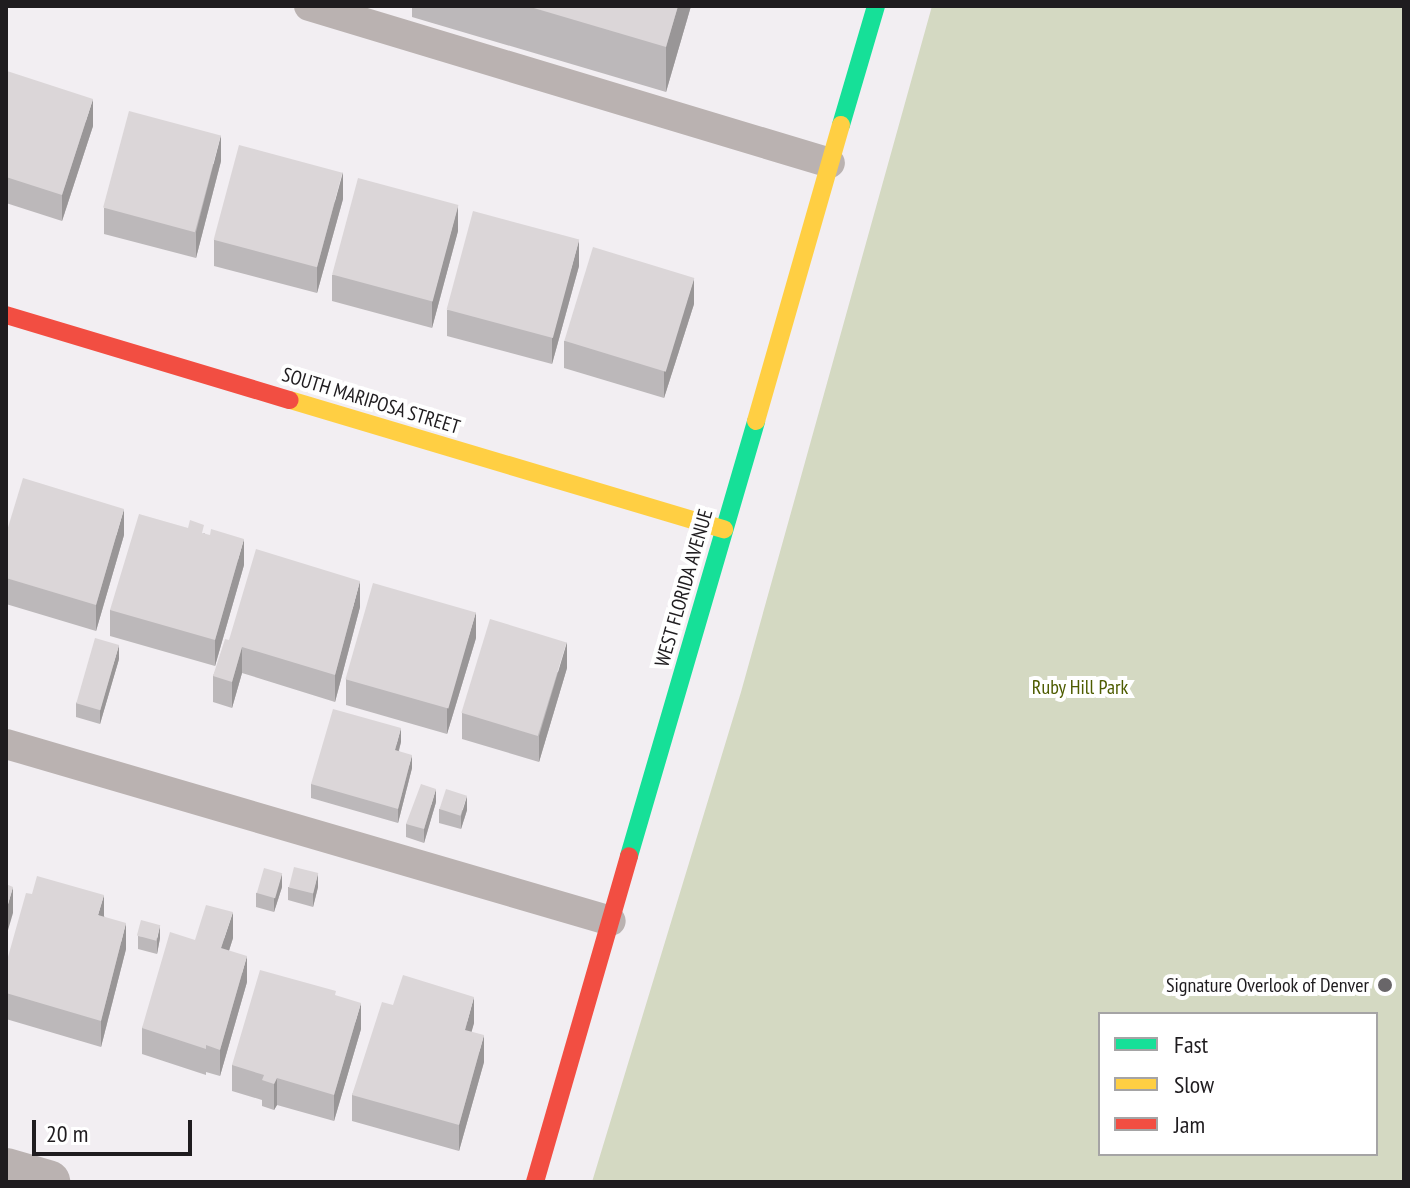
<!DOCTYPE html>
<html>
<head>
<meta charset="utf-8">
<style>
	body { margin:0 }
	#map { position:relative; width:1410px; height:1188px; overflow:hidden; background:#f2eef2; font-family:"PT Sans Narrow",sans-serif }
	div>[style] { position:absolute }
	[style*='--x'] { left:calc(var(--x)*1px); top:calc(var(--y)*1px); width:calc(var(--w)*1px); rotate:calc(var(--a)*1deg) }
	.green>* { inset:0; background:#d4d9c2 }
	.lane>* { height:30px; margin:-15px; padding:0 15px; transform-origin:15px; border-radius:15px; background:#bab2b1 }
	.street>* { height:44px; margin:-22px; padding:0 22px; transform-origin:22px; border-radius:22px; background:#bab2b1 }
	.fast>* { height:18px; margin:-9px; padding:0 9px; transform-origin:9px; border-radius:9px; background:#16e098 }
	.slow>* { height:18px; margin:-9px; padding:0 9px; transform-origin:9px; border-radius:9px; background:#ffcf43 }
	.jam>* { height:18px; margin:-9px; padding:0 9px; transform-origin:9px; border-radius:9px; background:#f24e42 }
	.wall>* { inset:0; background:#bcb8ba }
	.shaded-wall>* { inset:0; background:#999697 }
	.building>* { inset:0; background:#dbd6d8; transform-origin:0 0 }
	.dots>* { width:22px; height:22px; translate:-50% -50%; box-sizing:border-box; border:4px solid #fff; border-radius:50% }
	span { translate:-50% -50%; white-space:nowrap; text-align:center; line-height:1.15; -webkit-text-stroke:8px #fff; paint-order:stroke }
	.street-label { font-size:20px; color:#1f1c1f }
	.park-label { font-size:20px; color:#4e5c00 }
	.poi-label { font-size:20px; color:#1f1c1f }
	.right { translate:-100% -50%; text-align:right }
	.frame { position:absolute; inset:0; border:8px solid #1f1c1f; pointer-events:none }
	.legend { position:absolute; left:1098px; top:1012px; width:280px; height:144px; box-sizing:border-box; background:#fff; border:2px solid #a5a4a5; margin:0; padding:10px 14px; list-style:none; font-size:24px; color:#1f1c1f }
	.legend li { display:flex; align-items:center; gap:16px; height:40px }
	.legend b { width:40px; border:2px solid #a5a4a5 }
	.scale { position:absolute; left:32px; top:1120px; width:160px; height:36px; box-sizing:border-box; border:4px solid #1f1c1f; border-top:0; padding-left:10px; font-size:24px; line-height:28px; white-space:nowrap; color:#1f1c1f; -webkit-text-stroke:6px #fff; paint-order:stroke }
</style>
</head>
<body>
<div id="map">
	<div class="green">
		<div style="clip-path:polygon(evenodd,932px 6px,1404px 6px,1404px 1182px,592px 1182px,741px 692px,932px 6px,1100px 1014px,1376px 1014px,1376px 1154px,1100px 1154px,1100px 1014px)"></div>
	</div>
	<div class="lane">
		<div style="--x:309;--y:6;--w:544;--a:16.77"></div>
		<div style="--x:6;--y:744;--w:630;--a:16.31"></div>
	</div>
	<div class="street">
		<div style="--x:6;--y:1170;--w:44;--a:15.9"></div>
	</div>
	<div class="fast">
		<div style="--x:841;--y:125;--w:124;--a:-73.6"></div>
		<div style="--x:629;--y:856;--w:453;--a:-73.7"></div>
	</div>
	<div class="slow">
		<div style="--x:290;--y:400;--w:453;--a:16.6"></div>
		<div style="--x:756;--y:421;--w:308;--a:-74"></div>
	</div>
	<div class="jam">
		<div style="--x:6;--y:315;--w:296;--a:16.7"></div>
		<div style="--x:535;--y:1182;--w:339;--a:-73.9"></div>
	</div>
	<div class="wall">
		<div style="clip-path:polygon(412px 6px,691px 6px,666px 92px,412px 17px)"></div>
		<div style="clip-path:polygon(6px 76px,93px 126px,62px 221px,6px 203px)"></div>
		<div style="clip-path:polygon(221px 161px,196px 258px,104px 234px,104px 208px)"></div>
		<div style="clip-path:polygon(343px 199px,317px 293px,214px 266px,214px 240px)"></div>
		<div style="clip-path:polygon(458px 231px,432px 328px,332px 301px,332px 275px)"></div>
		<div style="clip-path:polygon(579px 266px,552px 364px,447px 336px,447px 310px)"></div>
		<div style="clip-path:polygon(694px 304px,664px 398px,564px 368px,564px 341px)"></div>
		<div style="clip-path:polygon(204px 533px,244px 565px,215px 666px,110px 636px,110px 610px)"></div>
		<div style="clip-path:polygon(6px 534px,124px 535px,96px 631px,6px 604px)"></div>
		<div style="clip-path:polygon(360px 607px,335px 702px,242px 673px,232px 708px,213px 702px,213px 676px,229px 640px)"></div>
		<div style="clip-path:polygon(476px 638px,447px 734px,346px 705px,346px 679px)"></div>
		<div style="clip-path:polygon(119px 659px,100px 724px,76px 717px,76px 703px)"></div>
		<div style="clip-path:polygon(567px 668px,539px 762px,462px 739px,462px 713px)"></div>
		<div style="clip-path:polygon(401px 742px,399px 751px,412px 768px,398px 823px,311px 798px,311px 784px)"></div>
		<div style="clip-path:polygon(436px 802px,424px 843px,406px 837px,406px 824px)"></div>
		<div style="clip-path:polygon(439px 809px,467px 810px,461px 829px,439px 823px)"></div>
		<div style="clip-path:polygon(282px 887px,274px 912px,256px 907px,256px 893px)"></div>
		<div style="clip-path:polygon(288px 887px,318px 887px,313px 907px,288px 900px)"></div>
		<div style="clip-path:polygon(104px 916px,126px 949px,101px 1047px,6px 1019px,6px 964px)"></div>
		<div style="clip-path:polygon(138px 936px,160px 938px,157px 954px,138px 949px)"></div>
		<div style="clip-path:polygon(233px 938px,229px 951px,247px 982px,220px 1076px,206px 1072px,206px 1075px,142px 1054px,142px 1028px,195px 940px)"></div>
		<div style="clip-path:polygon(336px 996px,361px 1029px,334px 1121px,277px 1105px,274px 1110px,262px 1106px,262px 1100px,232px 1091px,232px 1065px)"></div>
		<div style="clip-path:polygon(393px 1005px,474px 1023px,471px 1032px,484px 1062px,459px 1151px,352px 1121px,352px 1095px)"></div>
	</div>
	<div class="shaded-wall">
		<div style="clip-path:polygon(678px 6px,691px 6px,666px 92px,666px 47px)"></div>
		<div style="clip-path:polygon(93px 99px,93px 126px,62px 221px,62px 195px)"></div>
		<div style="clip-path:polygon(221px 135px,221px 161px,196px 258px,196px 232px)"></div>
		<div style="clip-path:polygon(343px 172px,343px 199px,317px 293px,317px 267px)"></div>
		<div style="clip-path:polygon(458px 205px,458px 231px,432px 328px,432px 302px)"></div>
		<div style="clip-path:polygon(579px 240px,579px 266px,552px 364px,552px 338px)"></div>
		<div style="clip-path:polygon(694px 278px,694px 304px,664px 398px,664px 372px)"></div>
		<div style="clip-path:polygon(124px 509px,124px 535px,96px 631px,96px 605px)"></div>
		<div style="clip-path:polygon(244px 539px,244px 565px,215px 666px,215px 640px)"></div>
		<div style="clip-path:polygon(360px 581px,360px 607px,335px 702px,335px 675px)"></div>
		<div style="clip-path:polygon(476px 612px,476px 638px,447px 734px,447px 708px)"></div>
		<div style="clip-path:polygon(567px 642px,567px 668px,539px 762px,539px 736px)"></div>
		<div style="clip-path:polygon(119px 645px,119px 659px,100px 724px,100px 710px)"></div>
		<div style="clip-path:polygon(242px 647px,242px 673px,232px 708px,232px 682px)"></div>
		<div style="clip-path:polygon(401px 728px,401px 742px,395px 763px,395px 750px)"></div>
		<div style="clip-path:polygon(412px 755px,412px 768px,398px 823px,398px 809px)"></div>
		<div style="clip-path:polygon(436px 789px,436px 802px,424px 843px,424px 829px)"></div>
		<div style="clip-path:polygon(467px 796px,467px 810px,461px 829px,461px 816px)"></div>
		<div style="clip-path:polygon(282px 873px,282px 887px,274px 912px,274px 899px)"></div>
		<div style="clip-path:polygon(318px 873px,318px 887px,313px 907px,313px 893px)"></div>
		<div style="clip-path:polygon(13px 887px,13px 913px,6px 937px,6px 911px)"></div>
		<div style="clip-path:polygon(104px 895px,104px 921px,98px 915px)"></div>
		<div style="clip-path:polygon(233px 912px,233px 938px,221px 975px,221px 948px)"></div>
		<div style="clip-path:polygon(126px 923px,126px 949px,101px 1047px,101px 1021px)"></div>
		<div style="clip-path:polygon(160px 925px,160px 938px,157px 954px,157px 940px)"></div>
		<div style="clip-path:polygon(247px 956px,247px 982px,220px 1076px,220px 1050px)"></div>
		<div style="clip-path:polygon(474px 997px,474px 1023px,465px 1056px,465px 1030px)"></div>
		<div style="clip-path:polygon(361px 1003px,361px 1029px,334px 1121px,334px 1095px)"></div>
		<div style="clip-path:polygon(484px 1035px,484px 1062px,459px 1151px,459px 1125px)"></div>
		<div style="clip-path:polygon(277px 1078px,277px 1105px,274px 1110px,274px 1084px)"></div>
	</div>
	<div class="building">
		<div style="clip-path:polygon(527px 6px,678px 6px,666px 47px)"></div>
		<div style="clip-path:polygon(7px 71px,93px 99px,62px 195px,6px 177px,6px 76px)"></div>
		<div style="left:129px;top:111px;width:95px;height:100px;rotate:15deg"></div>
		<div style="left:239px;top:145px;width:107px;height:98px;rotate:15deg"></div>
		<div style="left:358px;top:178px;width:104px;height:100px;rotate:15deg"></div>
		<div style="left:473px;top:211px;width:110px;height:102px;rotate:15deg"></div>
		<div style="left:593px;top:247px;width:106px;height:98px;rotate:17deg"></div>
		<div style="clip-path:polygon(23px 478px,124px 509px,96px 605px,6px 578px,6px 534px)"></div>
		<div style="clip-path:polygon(139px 514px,188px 528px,190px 520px,204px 525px,202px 533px,210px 535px,211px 529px,244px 539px,215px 640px,110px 610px)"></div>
		<div style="clip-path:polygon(256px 549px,360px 581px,335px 675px,242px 647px,232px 682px,213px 676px,225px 639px,229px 640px)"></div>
		<div style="left:373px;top:583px;width:107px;height:100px;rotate:16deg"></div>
		<div style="left:490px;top:619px;width:80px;height:98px;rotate:17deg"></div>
		<div style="left:95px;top:638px;width:25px;height:68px;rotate:16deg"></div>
		<div style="clip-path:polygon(333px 709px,401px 728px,395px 750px,412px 755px,398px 809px,311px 784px)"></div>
		<div style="clip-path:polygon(421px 784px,436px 789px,424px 829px,406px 824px)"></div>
		<div style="left:446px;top:789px;width:22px;height:21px;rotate:18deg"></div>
		<div style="left:294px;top:867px;width:25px;height:21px;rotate:14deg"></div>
		<div style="left:264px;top:868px;width:19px;height:26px;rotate:16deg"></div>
		<div style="clip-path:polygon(37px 876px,104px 895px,98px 915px,126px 923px,101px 1021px,6px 993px,6px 964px,26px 893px,32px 894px)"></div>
		<div style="clip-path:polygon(6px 884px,13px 887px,6px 911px)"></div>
		<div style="clip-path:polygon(206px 905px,233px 912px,221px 948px,247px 956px,220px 1050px,206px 1045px,206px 1049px,142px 1028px,170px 932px,195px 940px)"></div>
		<div style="left:141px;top:920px;width:20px;height:16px;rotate:15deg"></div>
		<div style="clip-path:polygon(260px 970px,336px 991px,335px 995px,361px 1003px,334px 1095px,277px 1078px,274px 1084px,262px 1080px,264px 1075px,232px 1065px)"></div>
		<div style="clip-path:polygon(403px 975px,474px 997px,465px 1030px,484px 1035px,459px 1125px,352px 1095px,382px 1002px,393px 1005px)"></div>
	</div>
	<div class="dots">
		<div style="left:1385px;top:985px;background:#696669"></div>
	</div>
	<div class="street-label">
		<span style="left:371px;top:401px;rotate:17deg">SOUTH MARIPOSA STREET</span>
		<span style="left:684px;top:588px;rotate:-74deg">WEST FLORIDA AVENUE</span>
	</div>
	<div class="park-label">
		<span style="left:1080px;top:687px">Ruby Hill Park</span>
	</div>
	<div class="poi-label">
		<span class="right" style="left:1369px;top:985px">Signature Overlook of Denver</span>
	</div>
	<div class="frame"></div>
	<ul class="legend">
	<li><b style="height:10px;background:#16e098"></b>Fast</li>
	<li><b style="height:10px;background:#ffcf43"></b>Slow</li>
	<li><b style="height:10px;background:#f24e42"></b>Jam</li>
	</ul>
	<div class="scale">20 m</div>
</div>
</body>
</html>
